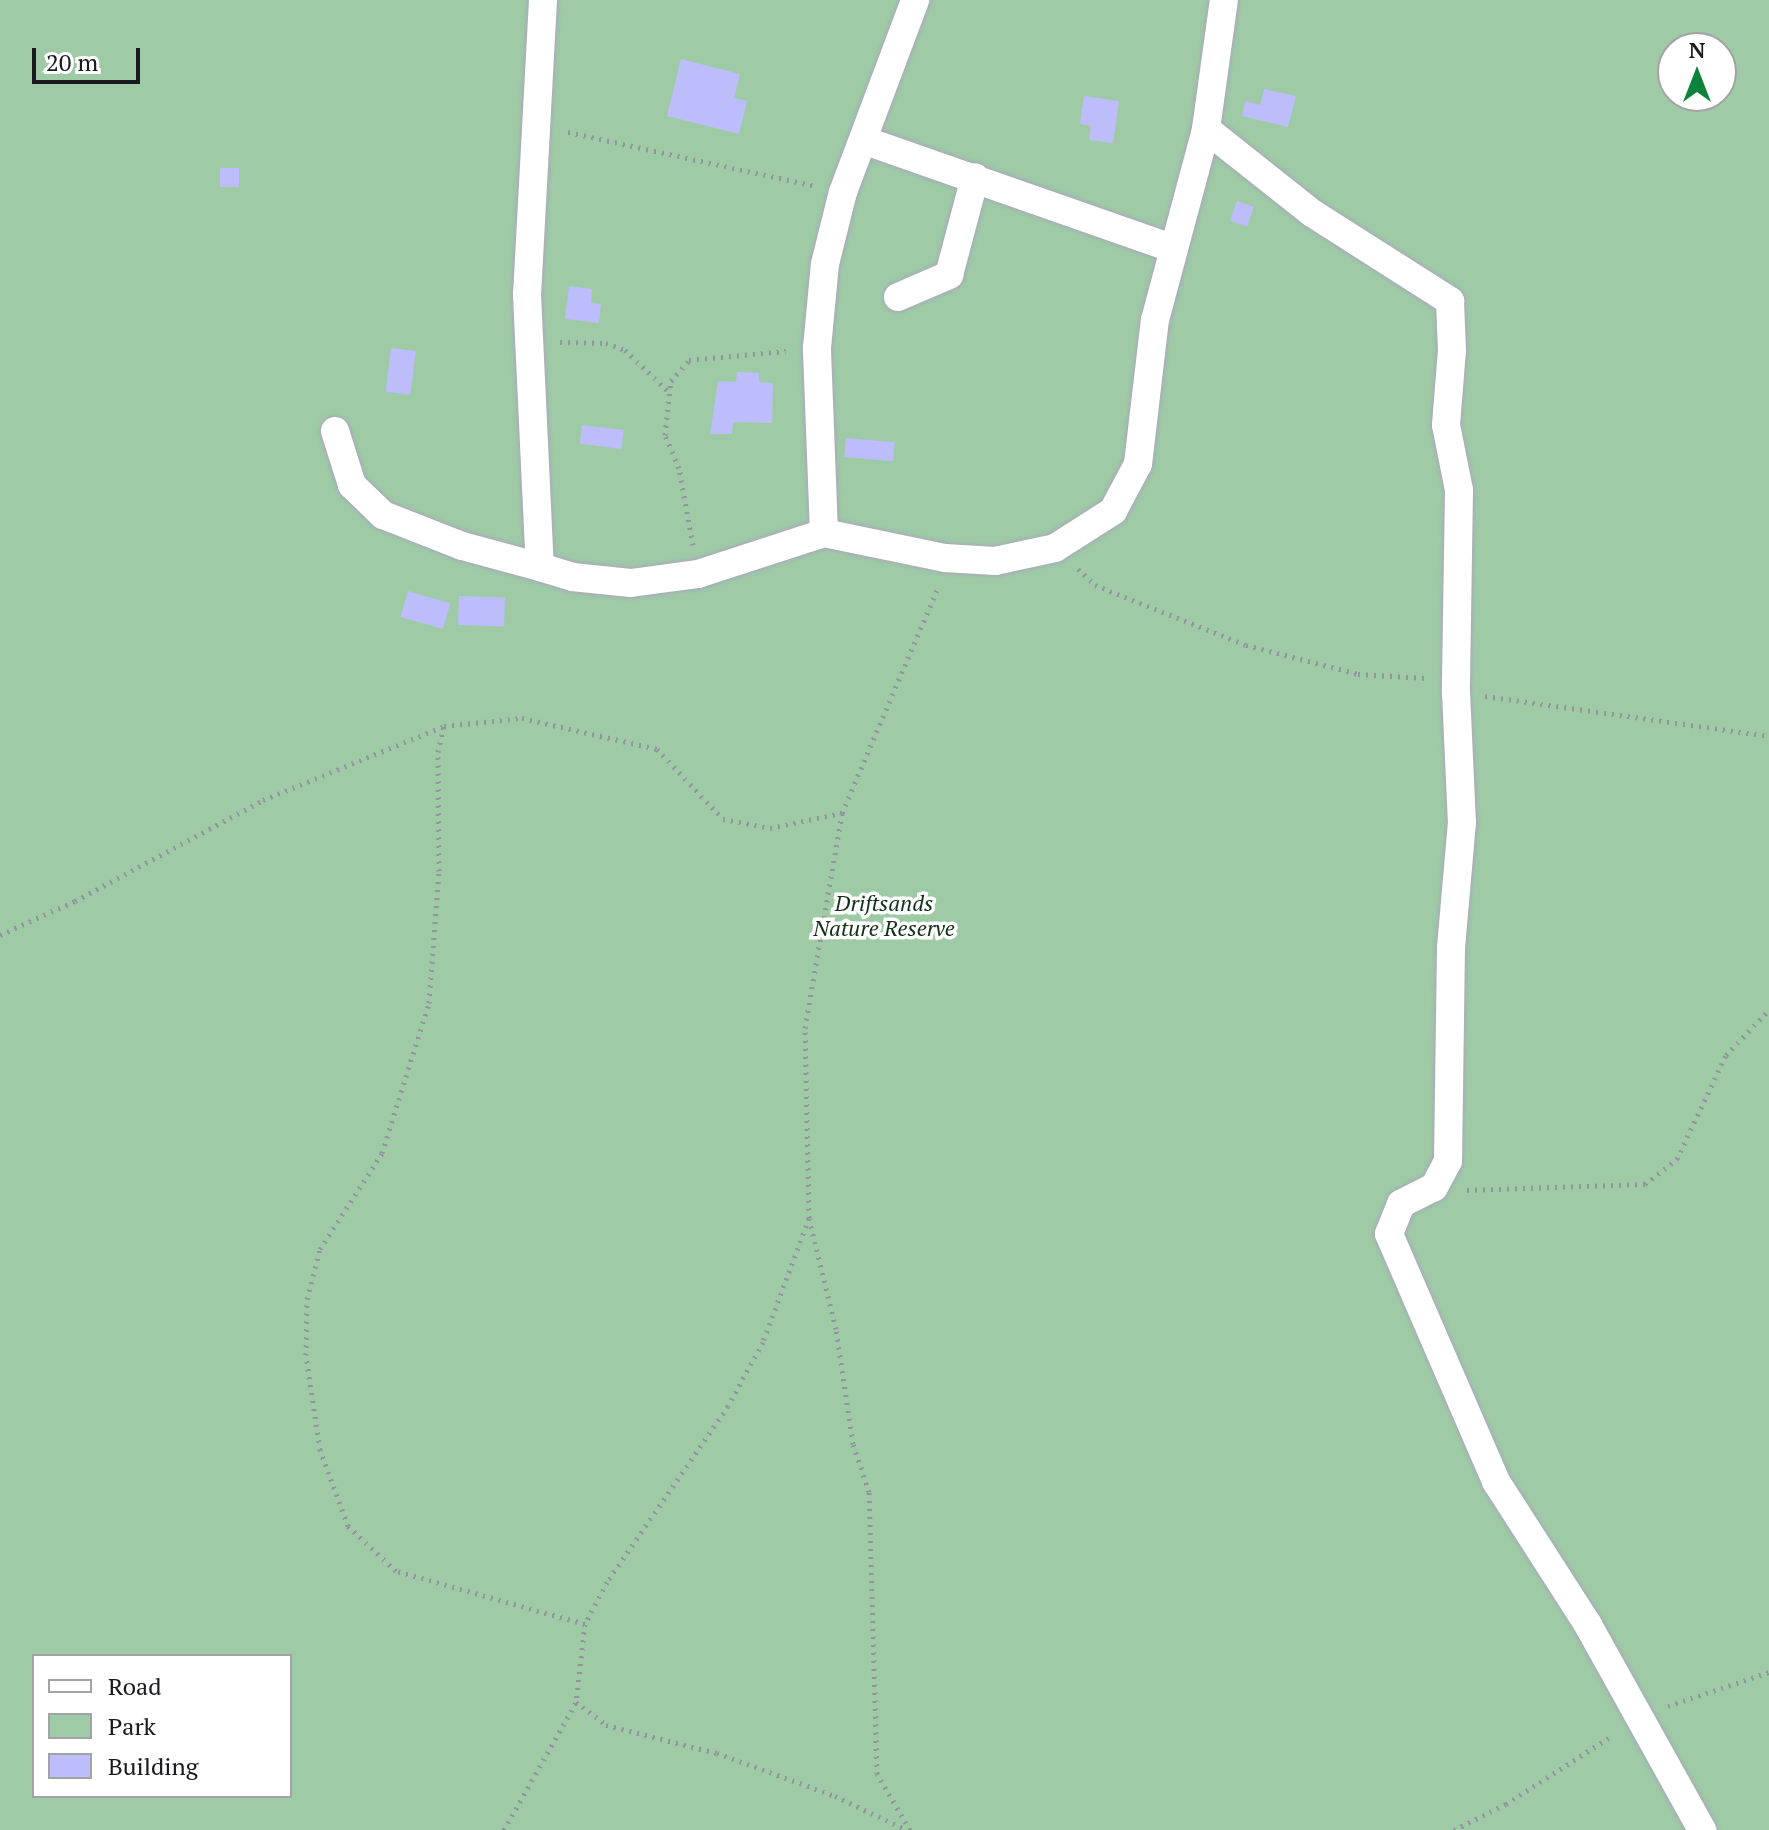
<!DOCTYPE html>
<html>
<head>
<meta charset="utf-8">
<style>
	body { margin:0 }
	#map { position:relative; width:1769px; height:1830px; overflow:hidden; background:#ebebfd; font-family:"PT Serif",serif }
	div>[style] { position:absolute }
	[style*='--x'] { left:calc(var(--x)*1px); top:calc(var(--y)*1px); width:calc(var(--w)*1px); rotate:calc(var(--a)*1deg) }
	.green>* { inset:0; background:#9ecba5 }
	.building>* { inset:0; background:#bdbdfc; transform-origin:0 0 }
	.path>* { height:5px; margin-top:-2.5px; transform-origin:0; background:repeating-linear-gradient(90deg,#9494a1 0 2px,transparent 0 8px) }
	.roads { filter:drop-shadow(0 0 2px #a9a9ba) drop-shadow(0 0 2px #a9a9ba) }
	.minor>* { height:28px; margin:-14px; padding:0 14px; transform-origin:14px; border-radius:14px; background:#fff }
	span { translate:-50% -50%; white-space:nowrap; text-align:center; line-height:1.15; -webkit-text-stroke:7px #fff; paint-order:stroke }
	.park-label { font-size:22px; color:#123019; font-style:italic }
	.legend { position:absolute; left:32px; top:1654px; width:260px; height:144px; box-sizing:border-box; background:#fff; border:2px solid #a3a3a6; margin:0; padding:10px 14px; list-style:none; font-size:24px; color:#1a1a20 }
	.legend li { display:flex; align-items:center; gap:16px; height:40px }
	.legend b { width:40px; border:2px solid #a3a3a6 }
	.north { position:absolute; left:1657px; top:32px; width:80px; height:80px; box-sizing:border-box; background:#fff; border:2px solid #a3a3a6; border-radius:50%; rotate:0deg; font-size:22px; font-weight:700; line-height:32px; text-align:center; color:#1a1a20 }
	.north::after { content:''; display:block; margin:auto; width:28px; height:36px; background:#0d823a; clip-path:polygon(50% 0,100% 100%,50% 72%,0 100%) }
	.scale { position:absolute; left:32px; top:48px; width:108px; height:36px; box-sizing:border-box; border:4px solid #1a1a20; border-top:0; padding-left:10px; font-size:24px; line-height:28px; white-space:nowrap; color:#1a1a20; -webkit-text-stroke:6px #fff; paint-order:stroke }
</style>
</head>
<body>
<div id="map">
	<div class="green">
		<div style="clip-path:polygon(evenodd,0 0,1769px 0,1769px 1830px,0 1830px,0 0,1673px 48px,1721px 48px,1721px 96px,1673px 96px,1673px 48px,0 0,34px 1656px,290px 1656px,290px 1796px,34px 1796px,34px 1656px)"></div>
	</div>
	<div class="building">
		<div style="clip-path:polygon(681px 59px,740px 74px,734px 98px,747px 101px,739px 134px,667px 116px)"></div>
		<div style="clip-path:polygon(1264px 89px,1296px 96px,1288px 127px,1242px 116px,1245px 101px,1260px 105px)"></div>
		<div style="clip-path:polygon(1084px 96px,1119px 101px,1113px 143px,1089px 140px,1091px 126px,1080px 124px)"></div>
		<div style="left:220px;top:168px;width:19px;height:19px"></div>
		<div style="left:1237px;top:201px;width:18px;height:21px;rotate:19deg"></div>
		<div style="clip-path:polygon(569px 286px,592px 289px,591px 303px,601px 304px,599px 323px,565px 319px)"></div>
		<div style="left:391px;top:348px;width:25px;height:44px;rotate:7deg"></div>
		<div style="clip-path:polygon(737px 372px,759px 373px,759px 382px,773px 383px,772px 423px,733px 422px,732px 434px,710px 434px,718px 381px,736px 382px)"></div>
		<div style="left:582px;top:425px;width:42px;height:19px;rotate:7deg"></div>
		<div style="left:846px;top:438px;width:49px;height:19px;rotate:5deg"></div>
		<div style="left:408px;top:591px;width:44px;height:27px;rotate:16deg"></div>
		<div style="left:459px;top:596px;width:46px;height:29px;rotate:2deg"></div>
	</div>
	<div class="path">
		<div style="--x:568;--y:132;--w:250;--a:12.3"></div>
		<div style="--x:560;--y:342;--w:46;--a:1.2"></div>
		<div style="--x:606;--y:343;--w:20;--a:20"></div>
		<div style="--x:625;--y:350;--w:59;--a:43.6"></div>
		<div style="--x:693;--y:545;--w:78;--a:-100.3"></div>
		<div style="--x:679;--y:468;--w:36;--a:-113"></div>
		<div style="--x:665;--y:435;--w:54;--a:-83.7"></div>
		<div style="--x:671;--y:381;--w:28;--a:-49"></div>
		<div style="--x:689;--y:360;--w:97;--a:-5.3"></div>
		<div style="--x:1078;--y:569;--w:23;--a:43"></div>
		<div style="--x:1095;--y:585;--w:162;--a:21.7"></div>
		<div style="--x:1246;--y:645;--w:116;--a:14.5"></div>
		<div style="--x:1358;--y:674;--w:68;--a:3.4"></div>
		<div style="--x:1485;--y:696;--w:287;--a:8"></div>
		<div style="--x:0;--y:935;--w:82;--a:-24.4"></div>
		<div style="--x:75;--y:901;--w:213;--a:-28.2"></div>
		<div style="--x:263;--y:800;--w:196;--a:-22.2"></div>
		<div style="--x:1467;--y:1190;--w:178;--a:-1.9"></div>
		<div style="--x:1645;--y:1184;--w:41;--a:-38"></div>
		<div style="--x:1677;--y:1159;--w:115;--a:-64.8"></div>
		<div style="--x:1726;--y:1055;--w:62;--a:-46.3"></div>
		<div style="--x:809;--y:1218;--w:132;--a:110.4"></div>
		<div style="--x:763;--y:1342;--w:73;--a:118.7"></div>
		<div style="--x:728;--y:1406;--w:214;--a:124.5"></div>
		<div style="--x:607;--y:1582;--w:47;--a:117.6"></div>
		<div style="--x:585;--y:1624;--w:79;--a:96.6"></div>
		<div style="--x:576;--y:1702;--w:38;--a:37"></div>
		<div style="--x:606;--y:1725;--w:114;--a:14.2"></div>
		<div style="--x:717;--y:1753;--w:126;--a:20"></div>
		<div style="--x:835;--y:1796;--w:80;--a:25.3"></div>
		<div style="--x:585;--y:1624;--w:196;--a:-164.3"></div>
		<div style="--x:396;--y:1571;--w:66;--a:-136.8"></div>
		<div style="--x:348;--y:1526;--w:81;--a:-110.2"></div>
		<div style="--x:320;--y:1450;--w:96;--a:-98.4"></div>
		<div style="--x:306;--y:1355;--w:56;--a:-89"></div>
		<div style="--x:307;--y:1299;--w:52;--a:-75.4"></div>
		<div style="--x:320;--y:1249;--w:114;--a:-57.1"></div>
		<div style="--x:382;--y:1153;--w:157;--a:-72.6"></div>
		<div style="--x:429;--y:1003;--w:132;--a:-85.7"></div>
		<div style="--x:439;--y:871;--w:119;--a:-90.5"></div>
		<div style="--x:438;--y:752;--w:27;--a:-77"></div>
		<div style="--x:444;--y:726;--w:78;--a:-5.9"></div>
		<div style="--x:522;--y:718;--w:139;--a:12.9"></div>
		<div style="--x:657;--y:749;--w:96;--a:46.7"></div>
		<div style="--x:723;--y:819;--w:48;--a:10.8"></div>
		<div style="--x:770;--y:828;--w:74;--a:-11.8"></div>
		<div style="--x:1668;--y:1706;--w:107;--a:-18.6"></div>
		<div style="--x:504;--y:1830;--w:147;--a:-60.6"></div>
		<div style="--x:910;--y:1830;--w:65;--a:-120.5"></div>
		<div style="--x:877;--y:1774;--w:282;--a:-91.6"></div>
		<div style="--x:869;--y:1492;--w:51;--a:-108.4"></div>
		<div style="--x:853;--y:1444;--w:116;--a:-98.4"></div>
		<div style="--x:836;--y:1329;--w:114;--a:-103.7"></div>
		<div style="--x:809;--y:1218;--w:190;--a:-91.2"></div>
		<div style="--x:805;--y:1028;--w:218;--a:-80.2"></div>
		<div style="--x:842;--y:813;--w:247;--a:-66.9"></div>
		<div style="--x:1454;--y:1830;--w:58;--a:-26.6"></div>
		<div style="--x:1506;--y:1804;--w:127;--a:-32.8"></div>
	</div>
	<div class="roads">
		<div class="minor">
			<div style="--x:543;--y:0;--w:295;--a:93.1"></div>
			<div style="--x:527;--y:295;--w:272;--a:87.3"></div>
			<div style="--x:540;--y:567;--w:34;--a:17"></div>
			<div style="--x:572;--y:577;--w:59;--a:5.8"></div>
			<div style="--x:631;--y:583;--w:68;--a:-7.7"></div>
			<div style="--x:698;--y:574;--w:133;--a:-18"></div>
			<div style="--x:824;--y:533;--w:185;--a:-92.2"></div>
			<div style="--x:817;--y:348;--w:84;--a:-84.6"></div>
			<div style="--x:825;--y:264;--w:74;--a:-76"></div>
			<div style="--x:843;--y:192;--w:205;--a:-69.4"></div>
			<div style="--x:1206;--y:129;--w:135;--a:38.4"></div>
			<div style="--x:1312;--y:213;--w:164;--a:32.5"></div>
			<div style="--x:1450;--y:301;--w:49;--a:87.7"></div>
			<div style="--x:1452;--y:350;--w:75;--a:94.6"></div>
			<div style="--x:1446;--y:425;--w:66;--a:78.7"></div>
			<div style="--x:1459;--y:490;--w:202;--a:90.9"></div>
			<div style="--x:1456;--y:692;--w:130;--a:87.4"></div>
			<div style="--x:1462;--y:822;--w:125;--a:95"></div>
			<div style="--x:1451;--y:947;--w:214;--a:90.8"></div>
			<div style="--x:1448;--y:1161;--w:30;--a:118"></div>
			<div style="--x:1434;--y:1187;--w:37;--a:153"></div>
			<div style="--x:1401;--y:1204;--w:32;--a:112"></div>
			<div style="--x:1389;--y:1234;--w:271;--a:66.6"></div>
			<div style="--x:1497;--y:1483;--w:169;--a:57.3"></div>
			<div style="--x:1588;--y:1625;--w:235;--a:60.9"></div>
			<div style="--x:863;--y:140;--w:327;--a:19.3"></div>
			<div style="--x:898;--y:297;--w:56;--a:-23.3"></div>
			<div style="--x:949;--y:275;--w:101;--a:-75.1"></div>
			<div style="--x:335;--y:431;--w:57;--a:72.5"></div>
			<div style="--x:352;--y:485;--w:43;--a:44.1"></div>
			<div style="--x:383;--y:515;--w:85;--a:21.4"></div>
			<div style="--x:462;--y:546;--w:81;--a:15.1"></div>
			<div style="--x:824;--y:533;--w:124;--a:11.7"></div>
			<div style="--x:945;--y:558;--w:50;--a:3.4"></div>
			<div style="--x:995;--y:561;--w:61;--a:-12.2"></div>
			<div style="--x:1055;--y:548;--w:69;--a:-32.5"></div>
			<div style="--x:1113;--y:511;--w:53;--a:-62"></div>
			<div style="--x:1138;--y:464;--w:145;--a:-83.3"></div>
			<div style="--x:1155;--y:320;--w:198;--a:-75"></div>
			<div style="--x:1206;--y:129;--w:130;--a:-82.1"></div>
		</div>
	</div>
	<div class="park-label">
		<span style="left:884px;top:915px">Driftsands<br>Nature Reserve</span>
	</div>
	<ul class="legend">
	<li><b style="height:10px;background:#fff"></b>Road</li>
	<li><b style="height:22px;background:#9ecba5"></b>Park</li>
	<li><b style="height:22px;background:#bdbdfc"></b>Building</li>
	</ul>
	<div class="north">N</div>
	<div class="scale">20 m</div>
</div>
</body>
</html>
